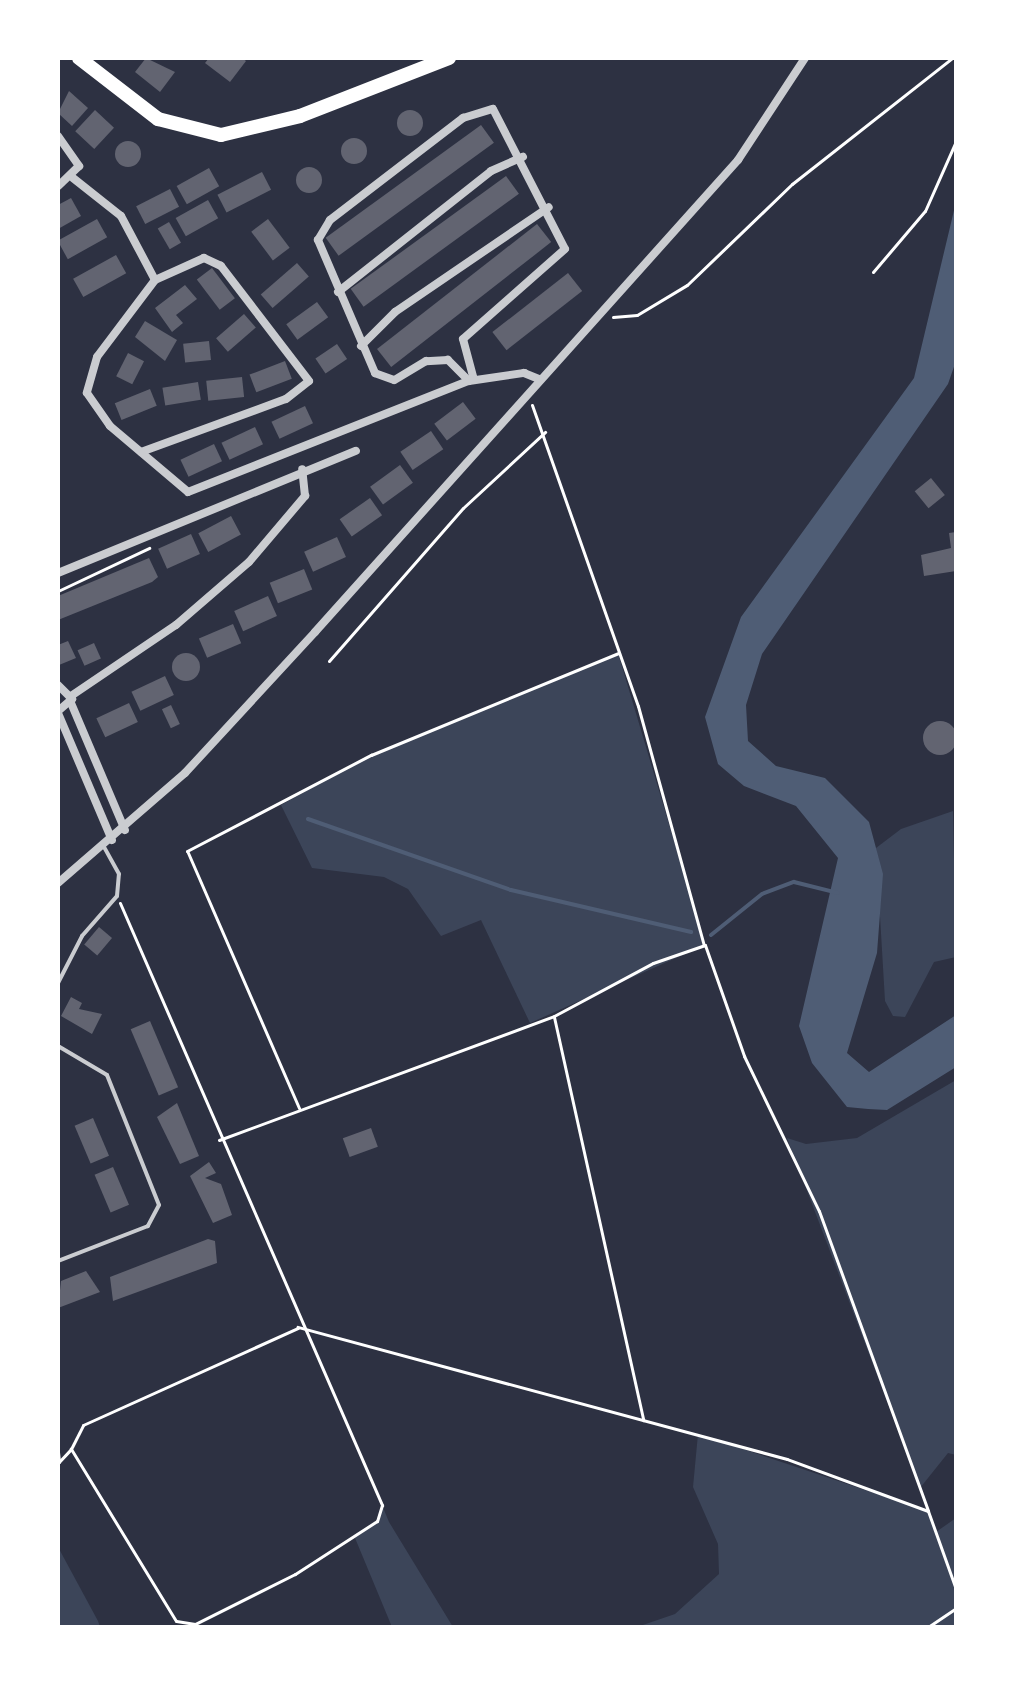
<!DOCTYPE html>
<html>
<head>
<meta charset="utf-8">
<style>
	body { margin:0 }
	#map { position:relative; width:1014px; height:1685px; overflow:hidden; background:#2d3142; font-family:Rubik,sans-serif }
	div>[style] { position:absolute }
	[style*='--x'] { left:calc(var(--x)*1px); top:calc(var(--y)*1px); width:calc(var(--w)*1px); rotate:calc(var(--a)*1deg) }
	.green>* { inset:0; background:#3c4559 }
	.water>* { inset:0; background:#4f5d75 }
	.stream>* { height:4px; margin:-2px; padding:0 2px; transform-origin:2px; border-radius:2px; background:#4f5d75 }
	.building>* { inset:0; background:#626471; transform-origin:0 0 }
	.round { border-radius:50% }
	.path>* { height:3px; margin:-1.5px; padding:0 1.5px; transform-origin:1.5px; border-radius:1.5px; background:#fff }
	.service>* { height:4px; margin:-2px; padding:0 2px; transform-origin:2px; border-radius:2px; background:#caccd0 }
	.minor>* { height:8px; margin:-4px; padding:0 4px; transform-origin:4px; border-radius:4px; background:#caccd0 }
	.primary>* { height:14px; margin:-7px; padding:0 7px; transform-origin:7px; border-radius:7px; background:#fff }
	span { translate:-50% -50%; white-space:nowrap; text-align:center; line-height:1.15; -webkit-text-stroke:6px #fff; paint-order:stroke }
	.frame { position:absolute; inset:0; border:60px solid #fff; pointer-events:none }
</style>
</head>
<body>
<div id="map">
	<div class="green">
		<div style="clip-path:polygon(618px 653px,705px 945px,530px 1023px,481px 920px,441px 936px,408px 889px,384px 877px,312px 868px,281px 805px,371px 755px)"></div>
		<div style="clip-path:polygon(953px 811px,956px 957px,934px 962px,905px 1017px,893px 1016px,885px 1001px,876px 848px,901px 829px)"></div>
		<div style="clip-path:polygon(956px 1080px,956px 1455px,948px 1453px,920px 1488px,787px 1138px,806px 1144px,857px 1138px)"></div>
		<div style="clip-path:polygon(698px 1434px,928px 1511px,936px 1532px,956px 1518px,956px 1627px,637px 1627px,675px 1614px,719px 1574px,718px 1544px,693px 1487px)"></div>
		<div style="clip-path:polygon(382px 1505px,389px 1522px,453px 1627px,392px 1627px,355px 1538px,377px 1521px)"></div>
		<div style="clip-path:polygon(58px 1547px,98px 1621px,100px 1627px,58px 1627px)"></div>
	</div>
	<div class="water">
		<div style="clip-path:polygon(956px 202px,956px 361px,948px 384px,762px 654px,746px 705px,748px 741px,776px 766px,825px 778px,869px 822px,883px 874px,877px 953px,847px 1053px,869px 1072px,956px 1015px,956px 1067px,887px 1110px,868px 1109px,847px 1107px,812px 1063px,799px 1026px,838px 858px,796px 806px,744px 786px,718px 764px,705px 717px,741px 617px,914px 378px)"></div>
	</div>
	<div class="stream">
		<div style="--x:308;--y:819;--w:215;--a:19.3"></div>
		<div style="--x:511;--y:890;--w:185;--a:13.1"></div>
		<div style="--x:711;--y:935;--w:65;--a:-38.8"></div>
		<div style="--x:762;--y:894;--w:34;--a:-21"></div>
		<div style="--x:794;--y:882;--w:45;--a:14"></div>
	</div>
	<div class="building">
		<div style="clip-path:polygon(146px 58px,175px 72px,160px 92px,135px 72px)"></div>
		<div style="clip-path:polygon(209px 58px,242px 58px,246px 61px,230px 82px,205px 63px)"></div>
		<div style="clip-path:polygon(69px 91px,88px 108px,72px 126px,58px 113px)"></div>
		<div class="round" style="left:397px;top:110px;width:26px;height:26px"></div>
		<div style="left:95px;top:110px;width:26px;height:29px;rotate:43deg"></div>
		<div style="left:481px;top:125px;width:22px;height:192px;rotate:54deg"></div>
		<div class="round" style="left:341px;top:138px;width:26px;height:26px"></div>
		<div class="round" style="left:115px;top:141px;width:26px;height:26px"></div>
		<div class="round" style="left:296px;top:167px;width:26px;height:26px"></div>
		<div style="left:209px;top:168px;width:21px;height:37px;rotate:61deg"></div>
		<div style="left:262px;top:172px;width:20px;height:50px;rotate:63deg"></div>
		<div style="left:506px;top:176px;width:22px;height:192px;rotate:54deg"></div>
		<div style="left:170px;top:189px;width:20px;height:38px;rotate:63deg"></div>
		<div style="clip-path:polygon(71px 198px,81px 216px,58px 229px,58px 205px)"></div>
		<div style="left:208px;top:200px;width:21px;height:37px;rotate:61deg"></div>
		<div style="left:97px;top:219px;width:21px;height:45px;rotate:61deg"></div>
		<div style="left:268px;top:219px;width:36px;height:21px;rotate:53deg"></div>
		<div style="left:169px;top:222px;width:24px;height:13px;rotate:60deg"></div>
		<div style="left:537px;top:224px;width:23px;height:203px;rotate:52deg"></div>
		<div style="left:116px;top:255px;width:21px;height:49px;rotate:61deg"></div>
		<div style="left:297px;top:263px;width:18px;height:48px;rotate:49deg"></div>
		<div style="left:212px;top:268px;width:38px;height:19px;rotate:53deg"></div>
		<div style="left:568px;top:273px;width:23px;height:96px;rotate:52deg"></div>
		<div style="clip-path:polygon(185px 285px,197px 299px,176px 315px,183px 323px,172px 332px,155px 308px)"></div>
		<div style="left:317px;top:302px;width:19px;height:38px;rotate:54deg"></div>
		<div style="left:244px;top:314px;width:18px;height:37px;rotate:49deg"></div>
		<div style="clip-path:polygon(145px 321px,177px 340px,165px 361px,135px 337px)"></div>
		<div style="left:209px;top:341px;width:19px;height:26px;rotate:84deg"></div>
		<div style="left:337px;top:344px;width:18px;height:26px;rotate:56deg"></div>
		<div style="left:128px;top:353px;width:18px;height:26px;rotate:27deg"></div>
		<div style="left:285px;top:361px;width:19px;height:38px;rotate:69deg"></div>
		<div style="left:242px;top:377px;width:20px;height:36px;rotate:84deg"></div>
		<div style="left:198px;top:382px;width:18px;height:36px;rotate:81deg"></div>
		<div style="left:150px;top:389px;width:18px;height:38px;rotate:68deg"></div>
		<div style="left:463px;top:402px;width:21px;height:36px;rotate:53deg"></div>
		<div style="left:305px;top:406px;width:19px;height:37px;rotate:65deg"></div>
		<div style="left:255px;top:427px;width:19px;height:37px;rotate:65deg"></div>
		<div style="left:431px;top:431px;width:22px;height:37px;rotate:56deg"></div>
		<div style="left:214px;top:444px;width:19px;height:37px;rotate:65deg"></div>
		<div style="left:400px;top:465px;width:22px;height:37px;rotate:54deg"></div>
		<div style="left:931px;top:478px;width:22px;height:21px;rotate:51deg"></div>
		<div style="left:370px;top:498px;width:21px;height:37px;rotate:55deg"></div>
		<div style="left:231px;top:516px;width:21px;height:37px;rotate:62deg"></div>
		<div style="clip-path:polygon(956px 532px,956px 571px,924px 576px,921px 555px,951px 548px,949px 533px)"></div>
		<div style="left:191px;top:534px;width:22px;height:36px;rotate:66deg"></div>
		<div style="left:337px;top:537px;width:22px;height:36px;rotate:66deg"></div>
		<div style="clip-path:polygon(149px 558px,158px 577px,152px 582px,58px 620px,58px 596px)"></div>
		<div style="left:304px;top:569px;width:22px;height:37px;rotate:68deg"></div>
		<div style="left:268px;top:596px;width:22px;height:37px;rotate:66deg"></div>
		<div style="left:233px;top:624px;width:21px;height:37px;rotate:67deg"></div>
		<div style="clip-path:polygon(68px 641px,76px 658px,59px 665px,58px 645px)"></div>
		<div style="left:94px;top:643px;width:17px;height:18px;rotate:66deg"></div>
		<div class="round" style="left:172px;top:653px;width:28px;height:28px"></div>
		<div style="left:165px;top:676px;width:21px;height:37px;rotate:65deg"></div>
		<div style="left:129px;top:703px;width:21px;height:36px;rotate:65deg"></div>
		<div style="left:171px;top:705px;width:21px;height:10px;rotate:65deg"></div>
		<div class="round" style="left:923px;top:721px;width:34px;height:34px"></div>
		<div style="left:99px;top:927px;width:17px;height:23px;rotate:40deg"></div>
		<div style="clip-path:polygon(71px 997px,82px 1003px,79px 1009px,102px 1014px,92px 1034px,61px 1016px)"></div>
		<div style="left:150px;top:1021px;width:72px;height:21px;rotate:67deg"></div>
		<div style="clip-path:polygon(177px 1103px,199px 1156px,180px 1164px,157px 1117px)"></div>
		<div style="left:93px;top:1118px;width:41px;height:20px;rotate:67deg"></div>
		<div style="left:371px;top:1128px;width:20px;height:30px;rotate:70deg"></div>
		<div style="clip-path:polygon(209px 1162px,216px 1173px,205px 1178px,221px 1184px,232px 1215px,213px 1223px,190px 1176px)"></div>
		<div style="left:113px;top:1167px;width:41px;height:20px;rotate:67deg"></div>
		<div style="clip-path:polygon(208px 1239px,215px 1241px,217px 1263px,113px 1301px,110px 1277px)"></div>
		<div style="clip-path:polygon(86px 1271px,100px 1292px,58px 1308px,61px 1281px)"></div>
	</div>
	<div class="path">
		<div style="--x:873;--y:272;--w:80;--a:-49.6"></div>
		<div style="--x:925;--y:211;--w:77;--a:-66.1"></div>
		<div style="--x:613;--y:317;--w:24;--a:-5"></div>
		<div style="--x:637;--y:315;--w:58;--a:-31"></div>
		<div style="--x:687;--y:285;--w:146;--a:-43.9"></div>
		<div style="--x:792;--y:184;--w:204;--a:-38.2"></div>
		<div style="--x:532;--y:405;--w:319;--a:70.6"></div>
		<div style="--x:638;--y:706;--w:248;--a:74.6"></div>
		<div style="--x:58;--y:591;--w:101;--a:-25.3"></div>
		<div style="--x:329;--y:661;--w:203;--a:-48.8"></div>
		<div style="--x:463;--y:508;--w:112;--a:-42.8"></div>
		<div style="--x:120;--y:903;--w:657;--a:66.48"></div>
		<div style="--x:382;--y:1505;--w:17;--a:107"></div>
		<div style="--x:377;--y:1521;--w:98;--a:147.1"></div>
		<div style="--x:295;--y:1574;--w:112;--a:153.4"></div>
		<div style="--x:195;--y:1624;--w:19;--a:-171"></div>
		<div style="--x:176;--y:1621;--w:202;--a:-121.4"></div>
		<div style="--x:71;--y:1449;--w:27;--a:-63"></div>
		<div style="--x:83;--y:1425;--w:236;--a:-24.3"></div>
		<div style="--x:554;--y:1017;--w:413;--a:77.5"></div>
		<div style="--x:299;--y:1108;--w:280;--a:-113.5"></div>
		<div style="--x:187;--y:851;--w:208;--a:-27.6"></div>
		<div style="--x:371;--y:755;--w:267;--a:-22.4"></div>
		<div style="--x:219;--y:1140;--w:357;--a:-20.3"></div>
		<div style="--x:554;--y:1016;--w:112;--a:-28.2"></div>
		<div style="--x:653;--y:963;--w:55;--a:-19.1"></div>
		<div style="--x:705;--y:945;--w:118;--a:70.6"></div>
		<div style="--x:744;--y:1056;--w:172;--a:64.2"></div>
		<div style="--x:819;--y:1211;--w:319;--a:70"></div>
		<div style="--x:928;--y:1511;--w:150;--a:-159.8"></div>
		<div style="--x:787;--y:1459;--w:507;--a:-164.89"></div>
		<div style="--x:58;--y:1382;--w:16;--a:90"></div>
		<div style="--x:58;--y:1452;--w:10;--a:84"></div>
		<div style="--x:58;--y:1463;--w:19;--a:-47"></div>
		<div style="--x:928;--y:1511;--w:83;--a:70.3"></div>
		<div style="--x:928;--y:1627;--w:34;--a:-34"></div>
	</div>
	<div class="service">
		<div style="--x:58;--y:983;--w:53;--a:-62.9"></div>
		<div style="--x:82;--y:936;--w:53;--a:-48.8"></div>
		<div style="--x:117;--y:896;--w:22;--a:-85"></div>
		<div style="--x:119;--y:874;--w:31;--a:-119"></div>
		<div style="--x:58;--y:1046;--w:57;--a:30.6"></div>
		<div style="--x:107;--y:1075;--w:140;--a:68.2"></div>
		<div style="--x:159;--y:1205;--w:24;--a:118"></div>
		<div style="--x:148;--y:1226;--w:97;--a:158.7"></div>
	</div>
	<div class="minor">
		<div style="--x:58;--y:136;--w:37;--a:55"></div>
		<div style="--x:79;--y:166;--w:29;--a:136"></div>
		<div style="--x:73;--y:178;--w:61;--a:38.4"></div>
		<div style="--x:121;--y:216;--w:72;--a:62"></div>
		<div style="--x:338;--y:292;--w:195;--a:-38.3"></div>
		<div style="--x:491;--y:171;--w:35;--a:-24"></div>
		<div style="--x:361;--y:346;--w:48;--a:-45"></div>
		<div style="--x:395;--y:312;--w:186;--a:-34.3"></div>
		<div style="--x:469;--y:381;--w:30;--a:-135"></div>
		<div style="--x:448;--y:360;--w:22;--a:177"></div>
		<div style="--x:426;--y:361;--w:37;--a:149"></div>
		<div style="--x:394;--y:380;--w:20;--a:-160"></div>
		<div style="--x:375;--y:373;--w:145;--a:-113.2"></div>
		<div style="--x:318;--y:240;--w:23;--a:-59"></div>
		<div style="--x:330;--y:220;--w:168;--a:-37.5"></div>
		<div style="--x:463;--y:118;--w:31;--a:-17"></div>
		<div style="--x:493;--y:109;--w:157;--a:62.8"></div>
		<div style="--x:565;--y:249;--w:136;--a:138.6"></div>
		<div style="--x:463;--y:339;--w:42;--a:75"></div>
		<div style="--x:141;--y:452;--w:154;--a:-20.1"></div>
		<div style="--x:286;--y:399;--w:29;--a:-38"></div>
		<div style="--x:309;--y:381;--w:145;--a:-127.4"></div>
		<div style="--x:221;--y:266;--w:19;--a:-155"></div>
		<div style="--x:204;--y:258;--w:54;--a:155.8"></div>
		<div style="--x:155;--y:280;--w:96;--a:127"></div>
		<div style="--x:97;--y:357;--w:37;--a:106"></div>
		<div style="--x:87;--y:393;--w:40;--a:55.1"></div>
		<div style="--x:110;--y:426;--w:102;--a:40.2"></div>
		<div style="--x:188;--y:492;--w:302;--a:-21.6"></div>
		<div style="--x:469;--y:381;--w:56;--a:-8.3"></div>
		<div style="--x:524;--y:373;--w:16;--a:22"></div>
		<div style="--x:58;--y:573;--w:322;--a:-22.3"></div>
		<div style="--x:58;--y:685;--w:20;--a:45"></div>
		<div style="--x:72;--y:699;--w:18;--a:139"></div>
		<div style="--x:71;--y:696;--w:127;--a:-34.1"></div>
		<div style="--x:176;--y:625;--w:96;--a:-40.8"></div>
		<div style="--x:249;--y:562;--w:87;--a:-49.7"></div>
		<div style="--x:305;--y:496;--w:27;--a:-96"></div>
		<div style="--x:71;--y:703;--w:138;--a:67"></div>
		<div style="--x:58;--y:713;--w:138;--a:67"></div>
		<div style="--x:58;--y:883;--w:168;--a:-40.9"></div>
		<div style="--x:185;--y:773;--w:192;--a:-47.3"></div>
		<div style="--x:315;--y:632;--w:634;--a:-48.13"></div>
		<div style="--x:738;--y:160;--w:122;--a:-56.7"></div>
	</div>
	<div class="primary">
		<div style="--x:79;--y:58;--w:100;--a:37.7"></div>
		<div style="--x:158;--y:119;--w:65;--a:14.3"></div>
		<div style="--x:221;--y:135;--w:81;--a:-13.5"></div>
		<div style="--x:300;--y:116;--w:160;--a:-21.3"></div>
	</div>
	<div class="frame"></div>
</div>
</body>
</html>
